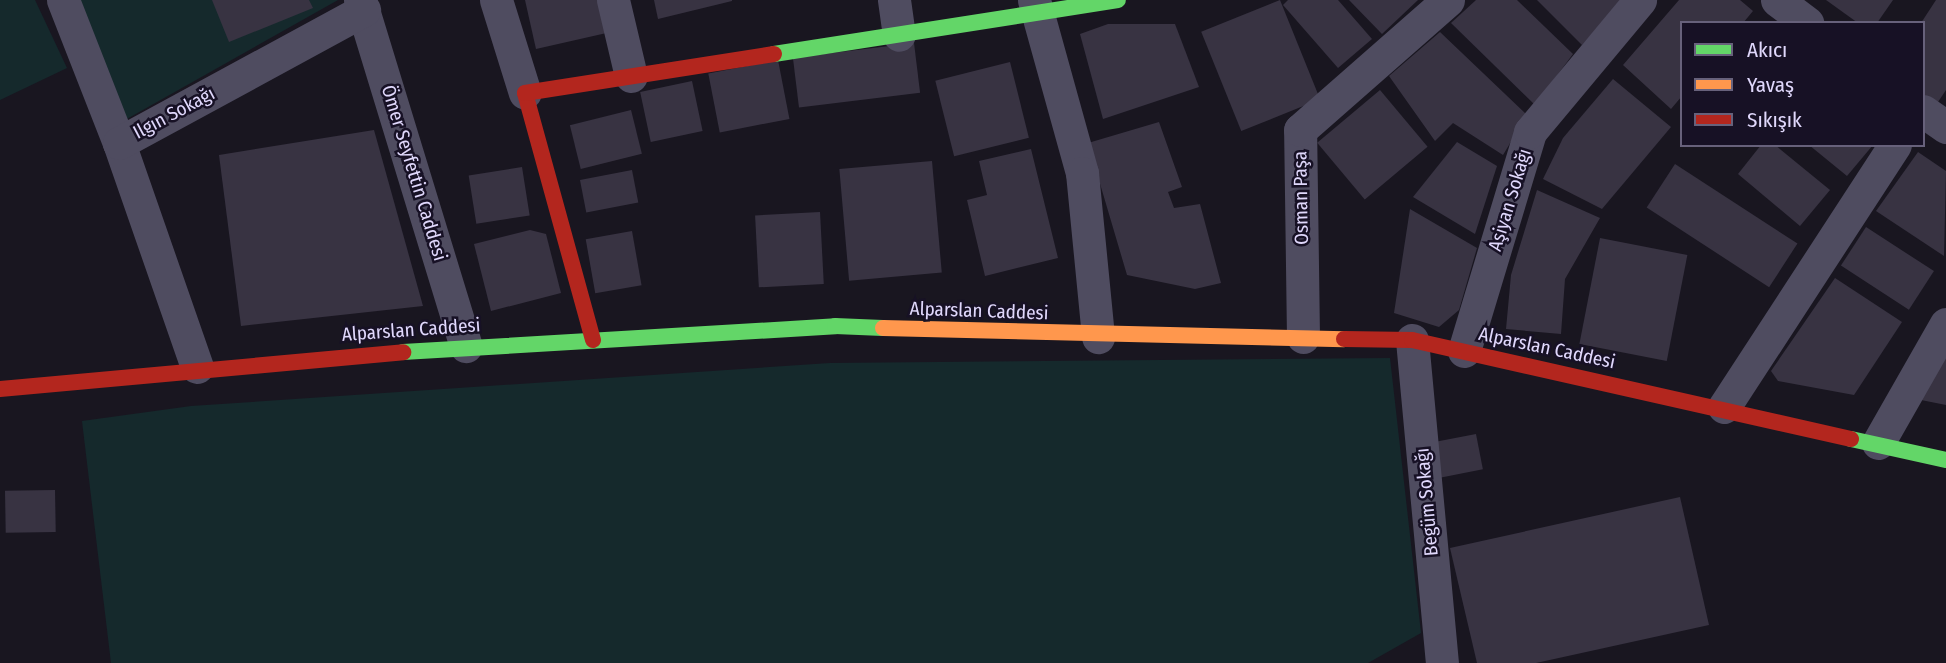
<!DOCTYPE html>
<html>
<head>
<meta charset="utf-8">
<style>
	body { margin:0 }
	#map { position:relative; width:1946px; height:663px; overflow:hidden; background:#191620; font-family:"Fira Sans Condensed",sans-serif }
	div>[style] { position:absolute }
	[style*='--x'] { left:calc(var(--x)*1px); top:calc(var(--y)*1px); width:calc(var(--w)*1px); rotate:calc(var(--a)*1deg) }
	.green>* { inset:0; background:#15292c }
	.building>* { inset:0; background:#383342; transform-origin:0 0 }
	.street>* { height:33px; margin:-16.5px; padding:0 16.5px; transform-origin:16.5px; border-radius:16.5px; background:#4f4c60 }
	.fast>* { height:16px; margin:-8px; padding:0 8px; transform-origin:8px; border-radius:8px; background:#63d668 }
	.slow>* { height:16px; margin:-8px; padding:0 8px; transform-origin:8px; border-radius:8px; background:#ff974d }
	.jam>* { height:16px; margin:-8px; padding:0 8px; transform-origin:8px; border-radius:8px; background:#b3261e }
	span { translate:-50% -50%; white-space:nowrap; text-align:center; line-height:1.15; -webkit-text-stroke:5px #171125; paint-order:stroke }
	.street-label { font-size:19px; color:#e0d8fc }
	.legend { position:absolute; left:1680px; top:21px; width:245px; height:126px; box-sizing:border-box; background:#171125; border:2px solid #67617b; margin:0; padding:9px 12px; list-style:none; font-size:21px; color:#e0d8fc }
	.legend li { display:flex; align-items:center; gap:14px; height:35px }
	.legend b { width:35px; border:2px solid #67617b }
</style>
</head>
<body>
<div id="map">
	<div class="green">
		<div style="clip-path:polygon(0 0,35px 0,67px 68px,0 100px)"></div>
		<div style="clip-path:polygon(75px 0,338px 0,125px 120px)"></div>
		<div style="clip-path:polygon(1390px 358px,1421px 633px,1368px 663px,111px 663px,82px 421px,191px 406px,830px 363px)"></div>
	</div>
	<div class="building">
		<div style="clip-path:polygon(212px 0,309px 0,313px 8px,229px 42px)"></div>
		<div style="clip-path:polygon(525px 0,603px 0,611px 32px,536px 49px)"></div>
		<div style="clip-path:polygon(654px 0,732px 0,732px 1px,658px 19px)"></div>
		<div style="left:1280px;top:0;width:107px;height:85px;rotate:68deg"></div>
		<div style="clip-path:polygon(1288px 0,1338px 0,1372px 39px,1338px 68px,1283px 5px)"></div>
		<div style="clip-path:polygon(1349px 0,1418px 0,1382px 34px)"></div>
		<div style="clip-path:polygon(1476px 0,1517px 0,1573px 54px,1535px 105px,1451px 23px)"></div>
		<div style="clip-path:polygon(1537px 0,1622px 0,1582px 45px)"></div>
		<div style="clip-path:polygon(1679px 0,1740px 0,1753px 11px,1743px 23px,1682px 23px,1682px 96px,1671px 109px,1623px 65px)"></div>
		<div style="clip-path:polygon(1826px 0,1893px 0,1877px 23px,1858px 23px)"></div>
		<div style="clip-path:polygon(1936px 0,1946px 0,1946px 90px,1936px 105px,1923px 96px,1921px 23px)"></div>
		<div style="clip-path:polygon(1108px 24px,1175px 24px,1199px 87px,1103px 119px,1080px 34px)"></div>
		<div style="clip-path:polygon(1440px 32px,1527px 115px,1503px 155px,1453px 123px,1435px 141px,1389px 76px)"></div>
		<div style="left:914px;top:43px;width:50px;height:122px;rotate:83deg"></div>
		<div style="left:778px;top:60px;width:60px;height:71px;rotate:79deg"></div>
		<div style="left:1010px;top:62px;width:78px;height:77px;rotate:76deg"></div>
		<div style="clip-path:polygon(1613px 79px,1671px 127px,1602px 209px,1543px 179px,1563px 138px)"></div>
		<div style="left:692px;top:81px;width:51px;height:53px;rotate:78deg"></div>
		<div style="left:1380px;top:90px;width:74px;height:82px;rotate:50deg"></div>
		<div style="left:631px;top:110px;width:45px;height:63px;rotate:76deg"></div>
		<div style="clip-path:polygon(1159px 122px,1182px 187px,1168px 192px,1174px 208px,1200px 204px,1221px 283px,1195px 289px,1127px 275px,1088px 143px)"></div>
		<div style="clip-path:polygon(374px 130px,423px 306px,241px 326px,219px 155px)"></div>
		<div style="clip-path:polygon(1457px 142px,1497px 166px,1475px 234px,1413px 197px)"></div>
		<div style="clip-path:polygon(1761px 145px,1775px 145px,1830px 190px,1800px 226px,1738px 174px)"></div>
		<div style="clip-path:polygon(1809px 145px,1873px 145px,1847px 176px)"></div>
		<div style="clip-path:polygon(1031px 149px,1058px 258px,985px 276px,967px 200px,987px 195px,979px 161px)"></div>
		<div style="clip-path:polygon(1918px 152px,1946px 171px,1944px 256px,1876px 211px)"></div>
		<div style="left:932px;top:161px;width:112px;height:93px;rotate:85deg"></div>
		<div style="left:1675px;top:164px;width:146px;height:52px;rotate:33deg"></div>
		<div style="left:522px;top:167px;width:49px;height:54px;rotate:81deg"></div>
		<div style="left:632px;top:170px;width:33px;height:53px;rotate:79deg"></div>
		<div style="clip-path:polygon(1537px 190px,1600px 218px,1565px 279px,1561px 334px,1506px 329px,1511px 275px)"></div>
		<div style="clip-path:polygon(1410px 209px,1477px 248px,1459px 310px,1439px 327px,1394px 313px)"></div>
		<div style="left:820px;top:212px;width:72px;height:65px;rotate:87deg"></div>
		<div style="left:1866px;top:227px;width:81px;height:46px;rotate:33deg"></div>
		<div style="clip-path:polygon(530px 230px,546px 234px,561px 293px,491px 311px,474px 244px)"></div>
		<div style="left:632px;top:231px;width:55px;height:47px;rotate:80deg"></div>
		<div style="left:1600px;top:238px;width:89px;height:108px;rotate:11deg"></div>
		<div style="clip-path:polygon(1835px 278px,1902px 322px,1854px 395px,1778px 381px,1771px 371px)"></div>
		<div style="clip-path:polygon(1946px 345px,1946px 405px,1921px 400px)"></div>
		<div style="left:1476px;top:434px;width:36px;height:45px;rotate:79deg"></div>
		<div style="left:55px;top:490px;width:42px;height:50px;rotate:89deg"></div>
		<div style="clip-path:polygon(1680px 497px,1709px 625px,1536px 663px,1477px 663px,1450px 548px)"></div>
	</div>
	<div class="street">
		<div style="--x:63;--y:0;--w:154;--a:68.6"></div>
		<div style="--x:360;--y:0;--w:362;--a:73"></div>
		<div style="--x:496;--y:0;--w:97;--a:72.7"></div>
		<div style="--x:613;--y:0;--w:78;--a:76.7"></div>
		<div style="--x:894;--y:0;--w:35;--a:82"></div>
		<div style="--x:1034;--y:0;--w:180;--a:74.5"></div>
		<div style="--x:1082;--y:173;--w:165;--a:84.4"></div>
		<div style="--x:1777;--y:0;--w:38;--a:37"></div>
		<div style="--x:1923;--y:111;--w:28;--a:35"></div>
		<div style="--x:1303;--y:337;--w:207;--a:-90.8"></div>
		<div style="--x:1300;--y:130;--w:197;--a:-41.3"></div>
		<div style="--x:1412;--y:340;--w:324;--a:84.7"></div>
		<div style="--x:1464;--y:351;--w:229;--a:-73.2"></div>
		<div style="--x:1530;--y:132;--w:172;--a:-50.2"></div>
		<div style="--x:197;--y:367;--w:237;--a:-109.2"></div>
		<div style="--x:119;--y:143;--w:279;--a:-28.5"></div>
		<div style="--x:1724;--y:407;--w:313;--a:-56.9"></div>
		<div style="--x:1878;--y:443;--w:137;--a:-60.3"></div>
	</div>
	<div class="fast">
		<div style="--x:774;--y:54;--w:348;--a:-8.9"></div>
		<div style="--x:403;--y:352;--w:433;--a:-3.4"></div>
		<div style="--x:835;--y:326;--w:48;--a:2.4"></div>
		<div style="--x:1851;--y:439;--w:97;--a:12.5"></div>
	</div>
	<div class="slow">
		<div style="--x:883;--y:328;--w:461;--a:1.4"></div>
	</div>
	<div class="jam">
		<div style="--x:1344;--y:339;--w:68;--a:0.8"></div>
		<div style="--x:1412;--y:340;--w:450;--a:12.7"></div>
		<div style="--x:593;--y:340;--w:256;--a:-105.4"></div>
		<div style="--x:525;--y:93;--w:252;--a:-8.9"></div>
		<div style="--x:0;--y:389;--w:405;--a:-5.2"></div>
	</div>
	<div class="street-label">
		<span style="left:174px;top:113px;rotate:-28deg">Ilgın Sokağı</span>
		<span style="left:414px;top:173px;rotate:73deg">Ömer Seyfettin Caddesi</span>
		<span style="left:1301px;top:198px;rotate:-91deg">Osman Paşa</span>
		<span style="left:1510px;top:200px;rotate:-73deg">Aşiyan Sokağı</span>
		<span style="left:979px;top:311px;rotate:2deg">Alparslan Caddesi</span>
		<span style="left:411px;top:330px;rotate:-4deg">Alparslan Caddesi</span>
		<span style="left:1547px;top:348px;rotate:12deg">Alparslan Caddesi</span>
		<span style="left:1427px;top:502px;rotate:-95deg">Begüm Sokağı</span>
	</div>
	<ul class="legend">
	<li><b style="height:9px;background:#63d668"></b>Akıcı</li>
	<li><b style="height:9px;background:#ff974d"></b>Yavaş</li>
	<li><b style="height:9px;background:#b3261e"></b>Sıkışık</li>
	</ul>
</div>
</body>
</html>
